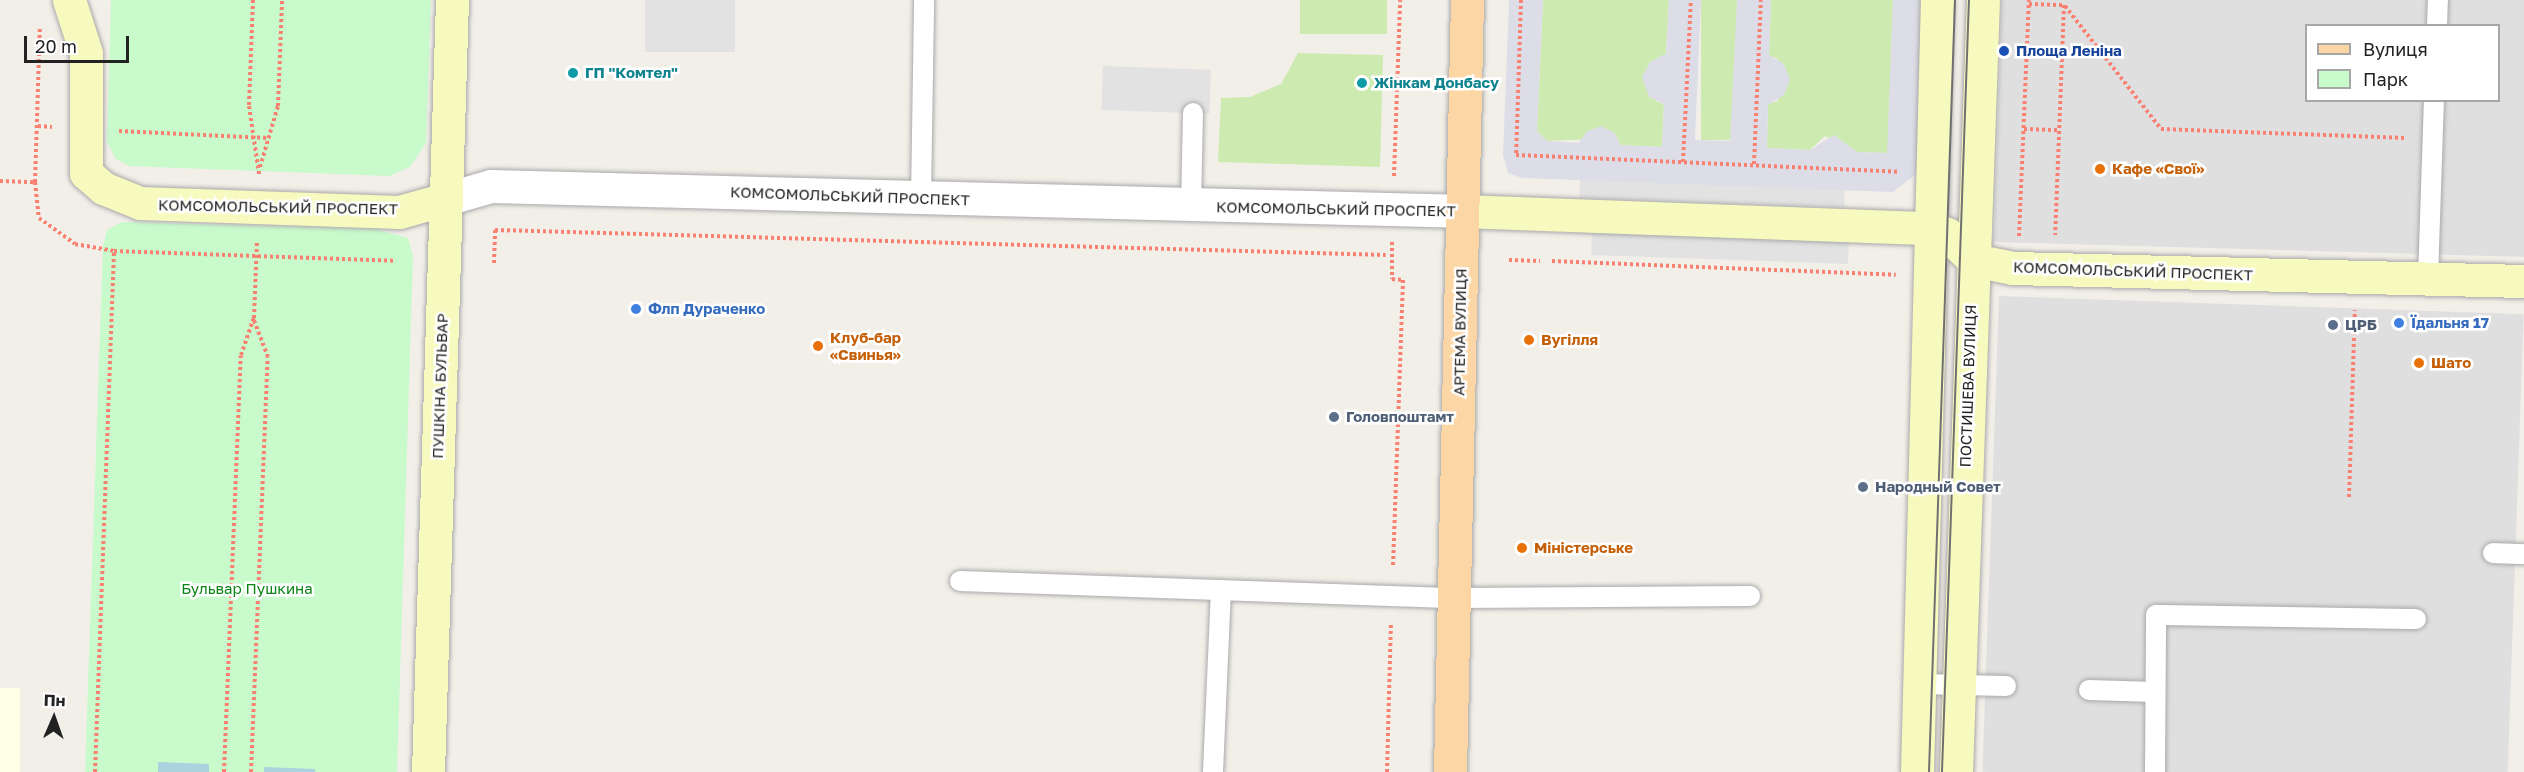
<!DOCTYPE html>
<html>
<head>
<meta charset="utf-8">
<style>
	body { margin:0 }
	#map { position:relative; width:2524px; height:772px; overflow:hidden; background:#f2efe9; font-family:"Golos Text",sans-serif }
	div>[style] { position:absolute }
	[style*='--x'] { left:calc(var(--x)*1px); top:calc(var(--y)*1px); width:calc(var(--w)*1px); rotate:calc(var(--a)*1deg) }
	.residential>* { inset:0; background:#e0dfdf; transform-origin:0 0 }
	.education>* { inset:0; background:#ffffe5; transform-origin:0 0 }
	.grass>* { inset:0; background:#cdebb0; transform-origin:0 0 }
	.park>* { inset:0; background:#c8facc }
	.parking>* { inset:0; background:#e2e2e2; transform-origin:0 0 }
	.plaza>* { inset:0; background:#dddde8 }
	.water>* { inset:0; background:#aad3df }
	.path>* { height:4px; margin-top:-2px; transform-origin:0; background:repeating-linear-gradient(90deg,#fa8072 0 3px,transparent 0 6px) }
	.roads { filter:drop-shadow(0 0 2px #a9a9a9) drop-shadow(0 0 2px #a9a9a9) }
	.lane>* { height:20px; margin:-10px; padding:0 10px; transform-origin:10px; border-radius:10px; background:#fff }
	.street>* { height:33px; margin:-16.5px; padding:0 16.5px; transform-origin:16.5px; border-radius:16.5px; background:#fff }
	.secondary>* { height:33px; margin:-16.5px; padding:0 16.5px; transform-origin:16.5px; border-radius:16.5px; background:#f7fabf }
	.primary>* { height:33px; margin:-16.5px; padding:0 16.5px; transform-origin:16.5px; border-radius:16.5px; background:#fcd6a4 }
	.tram>* { height:1.5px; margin:-0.75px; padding:0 0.75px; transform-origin:0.75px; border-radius:0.75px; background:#707070 }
	.dots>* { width:16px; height:16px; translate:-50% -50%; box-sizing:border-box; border:3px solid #fff; border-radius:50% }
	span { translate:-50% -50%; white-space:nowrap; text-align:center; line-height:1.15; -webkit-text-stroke:5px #fff; paint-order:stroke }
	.transit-label { font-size:15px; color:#164399; font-weight:700 }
	.left { translate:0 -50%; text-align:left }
	.culture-label { font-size:15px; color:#0d838f; font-weight:700 }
	.food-label { font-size:15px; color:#c56008; font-weight:700 }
	.street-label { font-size:15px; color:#222 }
	.shop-label { font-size:15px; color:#366cbe; font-weight:700 }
	.service-label { font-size:15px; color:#4e5e75; font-weight:700 }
	.park-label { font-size:15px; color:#0c8416 }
	.legend { position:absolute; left:2305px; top:24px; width:195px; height:78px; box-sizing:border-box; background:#fff; border:2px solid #a7a7a7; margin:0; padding:8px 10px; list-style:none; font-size:18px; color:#222 }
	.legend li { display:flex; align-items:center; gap:12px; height:30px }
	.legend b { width:30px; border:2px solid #a7a7a7 }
	.north { position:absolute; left:24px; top:688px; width:60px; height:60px; -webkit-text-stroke:4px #fff; paint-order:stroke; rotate:2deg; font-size:16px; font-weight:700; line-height:24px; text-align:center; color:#222 }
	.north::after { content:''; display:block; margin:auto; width:21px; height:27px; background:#222; clip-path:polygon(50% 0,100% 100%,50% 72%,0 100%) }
	.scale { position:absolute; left:24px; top:36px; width:105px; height:27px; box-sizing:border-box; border:3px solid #222; border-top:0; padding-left:8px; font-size:18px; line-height:21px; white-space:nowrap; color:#222; -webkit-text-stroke:4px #fff; paint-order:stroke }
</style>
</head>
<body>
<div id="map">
	<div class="residential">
		<div style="clip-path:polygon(evenodd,2002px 0,2524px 0,2524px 257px,1994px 242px,2002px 0,2306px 26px,2498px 26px,2498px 100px,2306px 100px,2306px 26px)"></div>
		<div style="left:1999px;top:296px;width:525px;height:476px;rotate:2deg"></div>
	</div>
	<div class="education">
		<div style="left:0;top:688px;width:20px;height:84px"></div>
	</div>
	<div class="grass">
		<div style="left:1300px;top:0;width:87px;height:34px"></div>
		<div style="clip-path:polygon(1543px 0,1669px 0,1666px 54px,1657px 58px,1656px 101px,1664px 104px,1662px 147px,1619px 145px,1618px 138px,1547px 141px,1537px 131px)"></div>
		<div style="left:1701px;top:0;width:36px;height:140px"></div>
		<div style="clip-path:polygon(1771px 0,1893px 0,1888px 153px,1857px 152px,1825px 136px,1810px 150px,1767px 148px,1768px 104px,1778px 101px,1777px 58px,1769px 56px)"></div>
		<div style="clip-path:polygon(1298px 53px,1383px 55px,1380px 167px,1218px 162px,1221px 98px,1250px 97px,1281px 84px)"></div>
	</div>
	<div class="park">
		<div style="clip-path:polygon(111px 0,431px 0,426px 143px,410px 167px,389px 176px,129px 166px,115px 158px,107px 141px)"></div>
		<div style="clip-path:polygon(122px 222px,375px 229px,408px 238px,413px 256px,397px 772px,85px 772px,103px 246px,107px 230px)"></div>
	</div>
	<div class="parking">
		<div style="left:645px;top:0;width:90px;height:52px"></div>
		<div style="left:1103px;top:66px;width:108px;height:44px;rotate:2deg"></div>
		<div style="left:1580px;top:180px;width:265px;height:18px;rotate:2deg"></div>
		<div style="left:1592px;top:231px;width:257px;height:24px;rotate:2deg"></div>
	</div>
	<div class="plaza">
		<div style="clip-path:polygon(1509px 0,1543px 0,1537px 131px,1547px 141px,1579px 143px,1587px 131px,1601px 126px,1615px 133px,1620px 145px,1662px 147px,1664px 104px,1649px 97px,1642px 77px,1650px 62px,1666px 54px,1669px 0,1701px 0,1695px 140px,1730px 141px,1737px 0,1771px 0,1769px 55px,1784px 64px,1790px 80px,1784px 95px,1768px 105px,1767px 148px,1810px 150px,1834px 135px,1857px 152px,1887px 153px,1893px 0,1927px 0,1919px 172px,1893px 192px,1522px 178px,1508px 173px,1503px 155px)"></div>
	</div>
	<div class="water">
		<div style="clip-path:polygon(158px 762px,209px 764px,209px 772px,158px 772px)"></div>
		<div style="clip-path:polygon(264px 767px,315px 769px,315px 772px,264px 772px)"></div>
	</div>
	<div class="path">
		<div style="--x:253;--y:0;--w:106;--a:92.2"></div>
		<div style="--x:249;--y:106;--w:69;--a:81.6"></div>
		<div style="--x:1521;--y:0;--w:155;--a:91.8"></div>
		<div style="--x:1516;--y:155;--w:384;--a:2.5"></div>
		<div style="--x:2029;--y:4;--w:35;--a:2"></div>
		<div style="--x:2064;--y:5;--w:230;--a:92.2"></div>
		<div style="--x:2065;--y:6;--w:156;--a:52"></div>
		<div style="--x:2161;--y:129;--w:244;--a:2.1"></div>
		<div style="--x:38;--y:126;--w:14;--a:4"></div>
		<div style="--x:2024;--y:129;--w:36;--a:2"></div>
		<div style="--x:119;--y:131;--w:149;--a:2.7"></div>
		<div style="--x:1683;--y:162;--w:162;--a:-87.2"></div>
		<div style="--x:1754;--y:164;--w:164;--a:-87.6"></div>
		<div style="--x:260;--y:167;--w:64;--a:-73.6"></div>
		<div style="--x:278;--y:106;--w:106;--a:-87.8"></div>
		<div style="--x:1394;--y:176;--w:176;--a:-88"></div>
		<div style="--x:0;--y:181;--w:35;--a:2"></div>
		<div style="--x:35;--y:182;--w:36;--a:84"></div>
		<div style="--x:39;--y:218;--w:44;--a:35.8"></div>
		<div style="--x:75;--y:244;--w:40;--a:10"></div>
		<div style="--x:114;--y:251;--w:280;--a:2"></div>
		<div style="--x:35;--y:182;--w:155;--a:-88.2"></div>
		<div style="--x:2019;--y:236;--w:236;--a:-87.6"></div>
		<div style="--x:1392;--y:242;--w:37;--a:90"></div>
		<div style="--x:1392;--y:279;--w:11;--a:5"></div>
		<div style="--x:1403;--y:280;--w:288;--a:92"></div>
		<div style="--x:1509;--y:260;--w:31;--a:2"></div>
		<div style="--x:1552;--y:261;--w:344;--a:2.3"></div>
		<div style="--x:494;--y:263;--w:33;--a:-88"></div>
		<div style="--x:495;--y:230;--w:891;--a:1.61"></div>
		<div style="--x:2349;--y:497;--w:187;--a:-88.2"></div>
		<div style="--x:95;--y:772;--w:521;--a:-87.91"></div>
		<div style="--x:224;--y:772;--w:417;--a:-87.7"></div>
		<div style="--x:241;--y:355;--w:39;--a:-71"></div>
		<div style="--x:254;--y:318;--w:77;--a:-87.8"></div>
		<div style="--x:251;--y:772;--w:415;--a:-87.7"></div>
		<div style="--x:268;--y:357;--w:40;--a:-111"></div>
		<div style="--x:1387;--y:772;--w:148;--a:-88.5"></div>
	</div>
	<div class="roads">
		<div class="lane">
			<div style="--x:2437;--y:26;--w:26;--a:-88"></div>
			<div style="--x:921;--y:198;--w:198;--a:-89.1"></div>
			<div style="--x:1191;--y:207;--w:94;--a:-88.8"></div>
			<div style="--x:2428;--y:279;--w:179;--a:-88.1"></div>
			<div style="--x:2493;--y:553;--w:31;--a:2"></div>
			<div style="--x:960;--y:581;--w:495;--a:2"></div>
			<div style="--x:1455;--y:598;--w:295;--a:-0.4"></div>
			<div style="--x:1919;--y:684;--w:87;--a:1.3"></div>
			<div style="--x:2089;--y:690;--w:66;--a:1.7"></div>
			<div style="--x:1213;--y:772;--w:182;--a:-87.5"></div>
			<div style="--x:2155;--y:772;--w:157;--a:-89.6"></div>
			<div style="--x:2156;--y:615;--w:260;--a:0.9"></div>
		</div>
		<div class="street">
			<div style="--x:446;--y:199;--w:47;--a:-16.1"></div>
			<div style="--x:491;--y:186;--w:971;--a:1.47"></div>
		</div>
		<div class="secondary">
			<div style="--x:69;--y:0;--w:56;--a:72.2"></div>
			<div style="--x:86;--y:53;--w:120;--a:90"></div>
			<div style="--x:86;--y:173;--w:23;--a:41"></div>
			<div style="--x:103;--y:188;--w:40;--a:22"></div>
			<div style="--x:140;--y:203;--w:259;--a:2"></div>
			<div style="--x:399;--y:212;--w:49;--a:-15.5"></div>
			<div style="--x:1462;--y:211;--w:468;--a:2.1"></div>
			<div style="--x:1930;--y:228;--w:18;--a:19"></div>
			<div style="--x:1947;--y:234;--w:37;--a:45"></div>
			<div style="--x:1973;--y:260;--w:41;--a:11.3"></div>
			<div style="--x:2013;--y:268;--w:511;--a:1.46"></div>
			<div style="--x:428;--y:772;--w:772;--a:-88.22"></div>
			<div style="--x:1917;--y:772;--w:772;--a:-88.52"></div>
			<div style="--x:1956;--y:772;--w:772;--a:-88"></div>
		</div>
		<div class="primary">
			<div style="--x:1450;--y:772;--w:772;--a:-88.74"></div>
		</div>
	</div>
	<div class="tram">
		<div style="--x:1929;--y:772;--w:772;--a:-88.07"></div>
		<div style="--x:1942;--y:772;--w:772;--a:-88"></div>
	</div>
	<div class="dots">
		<div style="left:2004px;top:51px;background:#1a4fb4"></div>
		<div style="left:573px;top:73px;background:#0f9aa8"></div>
		<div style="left:1362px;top:83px;background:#0f9aa8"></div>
		<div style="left:2100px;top:169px;background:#e8710a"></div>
		<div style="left:636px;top:309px;background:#3f7fe0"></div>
		<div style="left:2399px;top:323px;background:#3f7fe0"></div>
		<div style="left:2333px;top:325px;background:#5c6f8a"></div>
		<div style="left:1529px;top:340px;background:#e8710a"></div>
		<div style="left:818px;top:346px;background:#e8710a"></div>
		<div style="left:2419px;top:363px;background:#e8710a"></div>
		<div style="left:1334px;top:417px;background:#5c6f8a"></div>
		<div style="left:1863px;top:487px;background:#5c6f8a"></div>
		<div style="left:1522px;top:548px;background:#e8710a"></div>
	</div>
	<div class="transit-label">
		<span class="left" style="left:2016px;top:51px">Площа Леніна</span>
	</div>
	<div class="culture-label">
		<span class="left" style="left:585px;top:73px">ГП "Комтел"</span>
		<span class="left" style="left:1374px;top:83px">Жінкам Донбасу</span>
	</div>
	<div class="food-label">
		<span class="left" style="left:2112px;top:169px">Кафе «Свої»</span>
		<span class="left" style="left:830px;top:346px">Клуб-бар<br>«Свинья»</span>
		<span class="left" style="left:1541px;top:340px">Вугілля</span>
		<span class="left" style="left:2431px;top:363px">Шато</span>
		<span class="left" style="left:1534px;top:548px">Міністерське</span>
	</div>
	<div class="street-label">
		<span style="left:850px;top:196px;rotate:2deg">КОМСОМОЛЬСЬКИЙ ПРОСПЕКТ</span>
		<span style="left:278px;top:207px;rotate:1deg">КОМСОМОЛЬСЬКИЙ ПРОСПЕКТ</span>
		<span style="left:1336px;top:209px;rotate:1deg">КОМСОМОЛЬСЬКИЙ ПРОСПЕКТ</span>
		<span style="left:2133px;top:271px;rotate:2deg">КОМСОМОЛЬСЬКИЙ ПРОСПЕКТ</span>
		<span style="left:1460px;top:332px;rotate:-89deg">АРТЕМА ВУЛИЦЯ</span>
		<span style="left:440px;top:386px;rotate:-88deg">ПУШКІНА БУЛЬВАР</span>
		<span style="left:1968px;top:386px;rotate:-88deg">ПОСТИШЕВА ВУЛИЦЯ</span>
	</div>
	<div class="shop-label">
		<span class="left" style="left:648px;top:309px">Флп Дураченко</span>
		<span class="left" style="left:2411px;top:323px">Їдальня 17</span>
	</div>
	<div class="service-label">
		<span class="left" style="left:2345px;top:325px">ЦРБ</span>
		<span class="left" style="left:1346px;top:417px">Головпоштамт</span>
		<span class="left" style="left:1875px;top:487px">Народный Совет</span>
	</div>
	<div class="park-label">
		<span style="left:247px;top:589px">Бульвар Пушкина</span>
	</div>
	<ul class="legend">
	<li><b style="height:8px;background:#fcd6a4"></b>Вулиця</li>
	<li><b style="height:16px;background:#c8facc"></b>Парк</li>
	</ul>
	<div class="north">Пн</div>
	<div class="scale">20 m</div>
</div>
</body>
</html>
